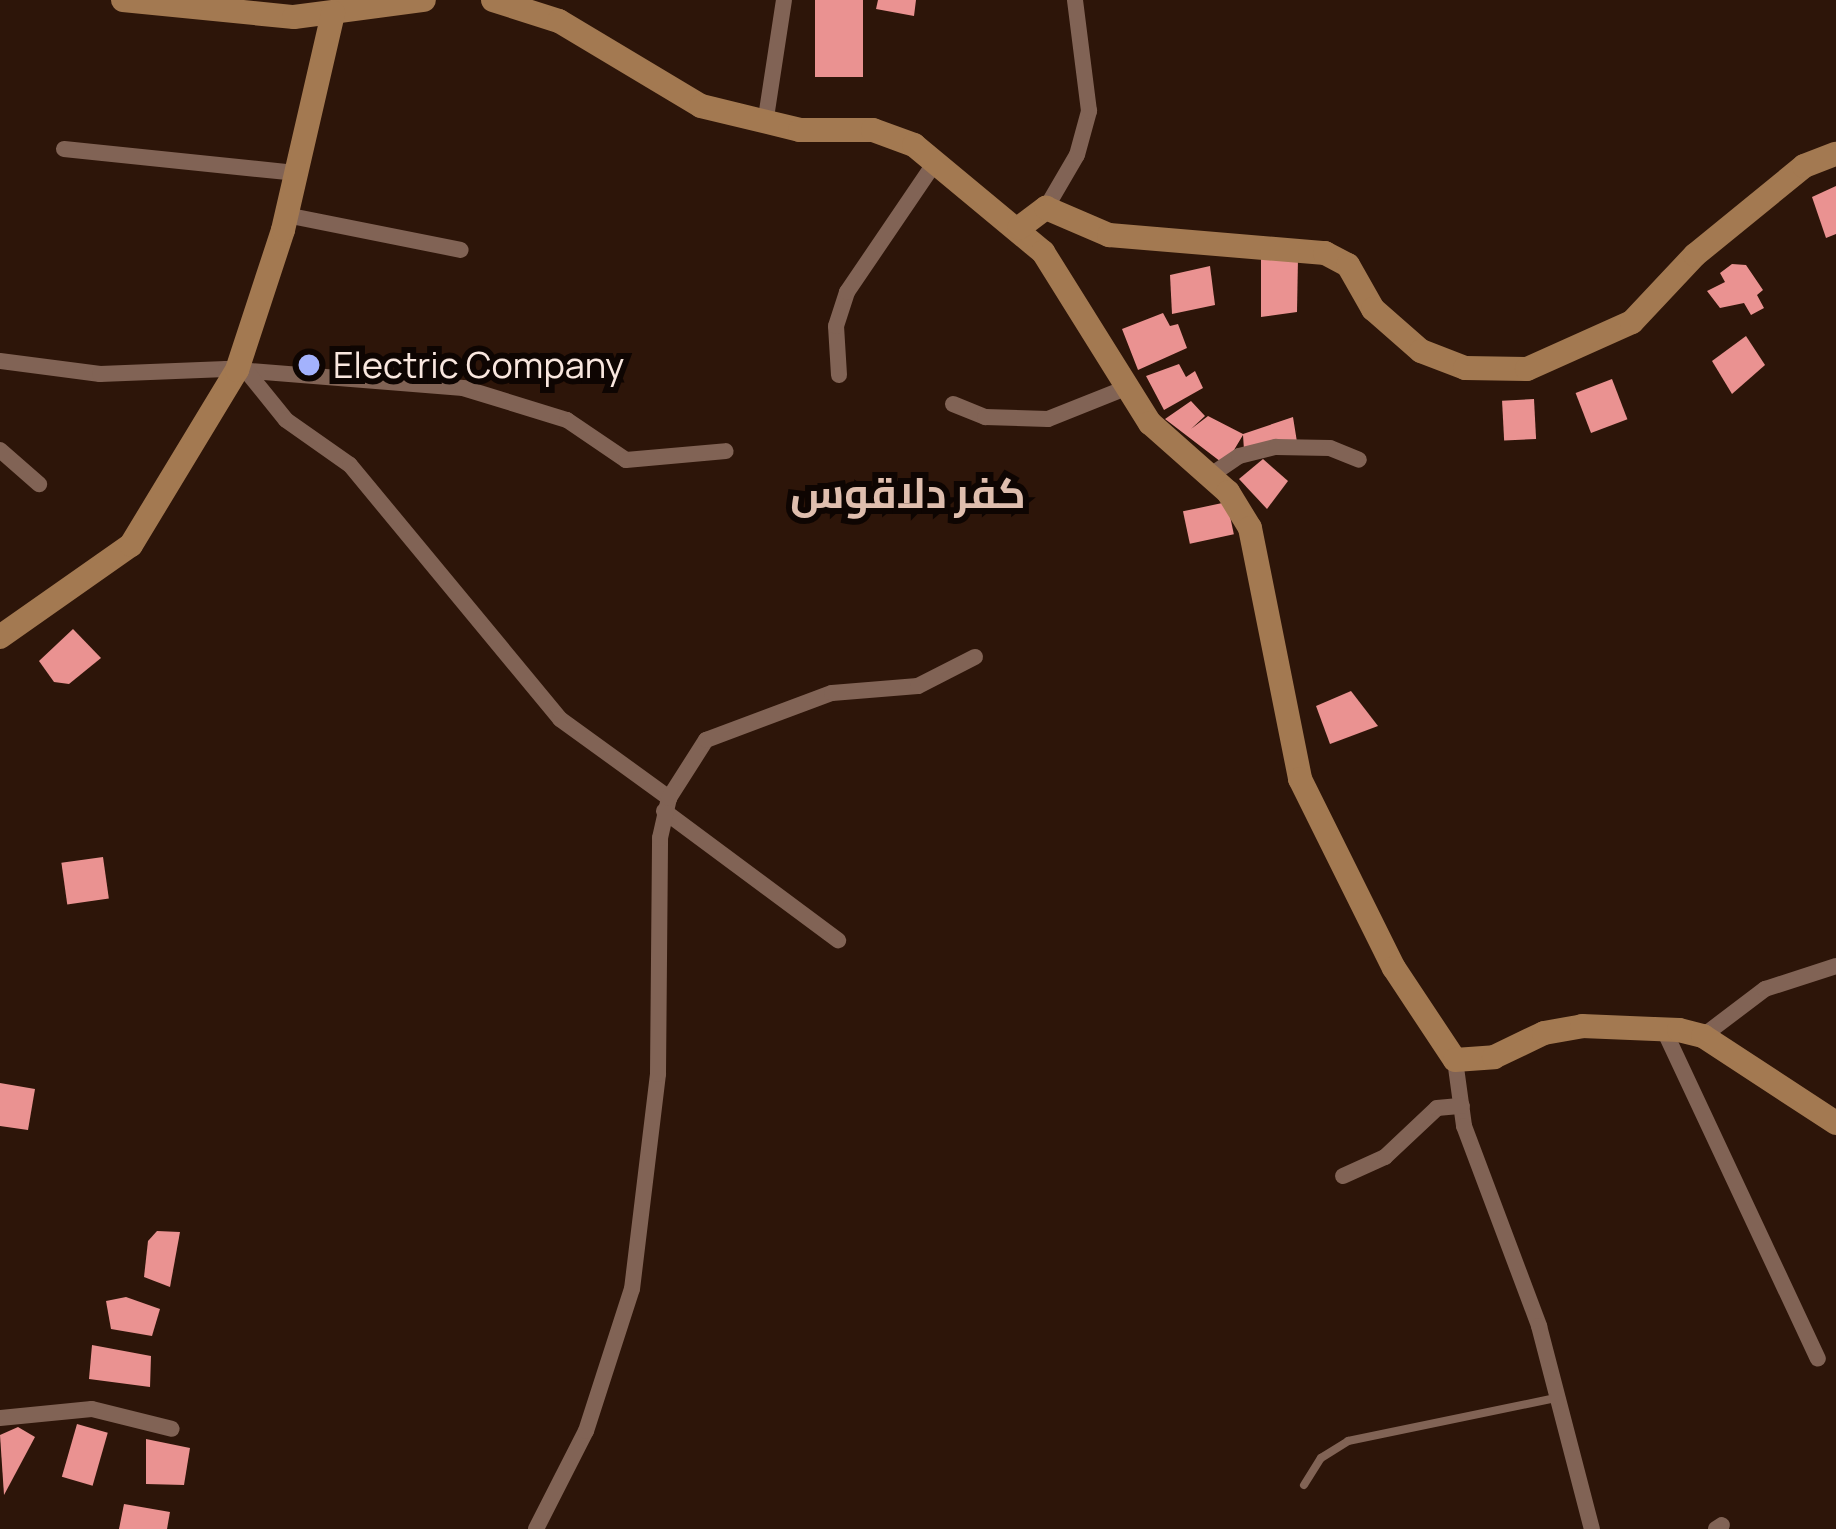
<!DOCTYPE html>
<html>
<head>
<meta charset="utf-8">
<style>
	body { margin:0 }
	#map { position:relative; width:1836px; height:1529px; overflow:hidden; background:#2d1509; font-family:Manrope,Cairo,sans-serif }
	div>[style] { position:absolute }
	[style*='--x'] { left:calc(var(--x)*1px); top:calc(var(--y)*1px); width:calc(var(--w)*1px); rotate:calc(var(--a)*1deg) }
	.building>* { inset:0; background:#ea9291; transform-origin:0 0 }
	.lane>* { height:8px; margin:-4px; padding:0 4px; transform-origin:4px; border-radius:4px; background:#816355 }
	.street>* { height:16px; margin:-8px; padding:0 8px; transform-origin:8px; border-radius:8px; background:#816355 }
	.secondary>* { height:24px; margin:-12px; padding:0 12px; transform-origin:12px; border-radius:12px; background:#a37951 }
	.dots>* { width:33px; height:33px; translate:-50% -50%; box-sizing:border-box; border:6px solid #0e0502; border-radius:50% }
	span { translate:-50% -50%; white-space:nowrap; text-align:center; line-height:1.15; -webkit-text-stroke:12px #0e0502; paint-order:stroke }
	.poi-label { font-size:36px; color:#f9e7df }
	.left { translate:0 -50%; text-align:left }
	.quarter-label { font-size:42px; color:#dfbeae; font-weight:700 }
</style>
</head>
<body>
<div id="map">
	<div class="building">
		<div style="left:815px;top:0;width:48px;height:77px"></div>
		<div style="clip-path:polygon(878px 0,916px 0,914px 16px,876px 9px)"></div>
		<div style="clip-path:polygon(1836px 186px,1836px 234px,1826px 238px,1812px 197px)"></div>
		<div style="clip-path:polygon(1261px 253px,1298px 258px,1297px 312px,1261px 317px)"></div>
		<div style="clip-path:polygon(1732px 264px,1746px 265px,1763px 290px,1757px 295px,1764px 308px,1751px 315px,1744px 303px,1720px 308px,1707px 291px,1725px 282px,1720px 273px)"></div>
		<div style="clip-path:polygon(1210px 266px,1215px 305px,1172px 314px,1170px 275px)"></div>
		<div style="clip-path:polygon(1163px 313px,1170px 326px,1178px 324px,1187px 348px,1138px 370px,1122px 329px)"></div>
		<div style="clip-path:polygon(1746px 336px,1765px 365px,1732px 394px,1712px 361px)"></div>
		<div style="clip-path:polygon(1179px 364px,1186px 377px,1195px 371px,1203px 388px,1164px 410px,1146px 376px)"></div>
		<div style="left:1612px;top:379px;width:43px;height:39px;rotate:69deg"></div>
		<div style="left:1534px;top:399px;width:40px;height:32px;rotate:87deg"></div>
		<div style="clip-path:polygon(1191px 401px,1205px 416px,1191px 429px,1208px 416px,1243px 434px,1293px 417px,1297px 442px,1244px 450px,1243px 435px,1225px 465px,1165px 419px)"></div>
		<div style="clip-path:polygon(1263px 459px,1288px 481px,1267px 509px,1239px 479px)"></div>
		<div style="left:1227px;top:502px;width:33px;height:45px;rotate:78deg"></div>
		<div style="clip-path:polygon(73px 629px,101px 658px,69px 684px,54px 682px,39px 661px)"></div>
		<div style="clip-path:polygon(1351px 691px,1378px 726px,1330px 744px,1316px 706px)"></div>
		<div style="left:103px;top:857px;width:42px;height:42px;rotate:82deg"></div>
		<div style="clip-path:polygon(0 1083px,35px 1089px,28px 1130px,0 1126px)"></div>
		<div style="clip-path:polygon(157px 1231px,180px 1232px,170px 1287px,144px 1277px,148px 1241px)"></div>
		<div style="clip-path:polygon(126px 1297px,160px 1309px,152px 1336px,111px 1329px,106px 1301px)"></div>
		<div style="clip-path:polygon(92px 1345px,151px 1356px,150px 1387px,89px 1379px)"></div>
		<div style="left:77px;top:1424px;width:32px;height:55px;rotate:16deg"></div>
		<div style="clip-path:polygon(18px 1427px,35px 1437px,4px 1495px,0 1435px)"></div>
		<div style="clip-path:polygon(146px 1439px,190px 1448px,184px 1485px,146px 1484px)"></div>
		<div style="clip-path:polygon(124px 1504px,170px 1512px,167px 1529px,119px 1529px)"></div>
	</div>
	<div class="lane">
		<div style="--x:1304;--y:1485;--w:32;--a:-58"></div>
		<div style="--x:1321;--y:1458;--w:32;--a:-32"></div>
		<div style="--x:1348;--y:1441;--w:212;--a:-11.7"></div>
	</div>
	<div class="street">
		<div style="--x:765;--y:124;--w:125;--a:-81.3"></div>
		<div style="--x:64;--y:149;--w:235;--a:5.9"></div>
		<div style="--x:1046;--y:208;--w:61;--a:-59.7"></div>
		<div style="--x:1077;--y:155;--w:46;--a:-74.7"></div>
		<div style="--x:1089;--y:111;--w:112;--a:-97.2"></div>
		<div style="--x:286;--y:215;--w:178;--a:11.3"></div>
		<div style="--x:0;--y:361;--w:101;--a:7.4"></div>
		<div style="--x:100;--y:374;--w:126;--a:-2.3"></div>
		<div style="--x:226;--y:369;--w:238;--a:4.6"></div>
		<div style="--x:463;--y:388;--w:109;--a:17.1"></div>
		<div style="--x:567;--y:420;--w:71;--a:34.1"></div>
		<div style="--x:626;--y:460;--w:100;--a:-5.1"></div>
		<div style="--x:248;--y:373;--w:60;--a:51"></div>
		<div style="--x:286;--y:420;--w:78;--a:35.1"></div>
		<div style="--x:350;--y:465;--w:330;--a:50.4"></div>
		<div style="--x:560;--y:719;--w:135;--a:35.9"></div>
		<div style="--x:839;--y:375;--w:49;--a:-93.5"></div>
		<div style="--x:836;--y:326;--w:36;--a:-72"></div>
		<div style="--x:847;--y:292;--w:158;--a:-55.8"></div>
		<div style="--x:953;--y:404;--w:35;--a:22"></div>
		<div style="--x:985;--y:417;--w:63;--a:1.8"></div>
		<div style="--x:1048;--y:419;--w:84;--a:-21.7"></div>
		<div style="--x:0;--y:450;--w:52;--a:41.1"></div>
		<div style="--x:1211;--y:475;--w:34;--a:-34"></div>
		<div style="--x:1239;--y:456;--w:38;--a:-14"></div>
		<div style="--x:1276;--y:447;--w:54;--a:1.1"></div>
		<div style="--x:1330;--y:448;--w:31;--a:22"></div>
		<div style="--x:664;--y:811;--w:217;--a:36.6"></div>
		<div style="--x:1663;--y:1028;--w:365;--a:64.9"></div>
		<div style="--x:1703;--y:1036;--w:78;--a:-37.2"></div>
		<div style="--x:1765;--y:989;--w:75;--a:-17.9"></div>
		<div style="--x:1455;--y:1060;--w:67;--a:82.2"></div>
		<div style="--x:1464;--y:1126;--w:214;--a:69.4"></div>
		<div style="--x:1539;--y:1326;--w:210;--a:75.4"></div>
		<div style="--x:1343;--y:1176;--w:46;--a:-24.3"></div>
		<div style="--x:1385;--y:1157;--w:71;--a:-43.3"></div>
		<div style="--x:1437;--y:1108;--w:25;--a:-5"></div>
		<div style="--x:0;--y:1418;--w:92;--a:-5.6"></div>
		<div style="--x:92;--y:1409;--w:82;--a:14"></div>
		<div style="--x:536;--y:1529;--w:110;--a:-63"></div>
		<div style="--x:586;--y:1431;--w:149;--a:-72.1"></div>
		<div style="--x:632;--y:1289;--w:217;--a:-83.1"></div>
		<div style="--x:658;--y:1074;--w:236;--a:-89.5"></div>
		<div style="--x:660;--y:838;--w:41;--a:-77.3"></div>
		<div style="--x:669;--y:798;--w:69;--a:-57.5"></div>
		<div style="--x:706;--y:740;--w:134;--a:-20.5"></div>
		<div style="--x:832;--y:693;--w:86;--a:-4.7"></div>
		<div style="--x:918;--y:686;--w:64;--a:-27"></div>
		<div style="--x:1716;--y:1529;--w:7;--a:-34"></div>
	</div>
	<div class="secondary">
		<div style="--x:123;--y:0;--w:172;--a:5.7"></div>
		<div style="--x:294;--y:17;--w:131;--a:-7.5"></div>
		<div style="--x:493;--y:0;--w:69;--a:17.7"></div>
		<div style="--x:559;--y:21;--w:165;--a:30.9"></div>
		<div style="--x:701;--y:106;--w:102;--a:13.6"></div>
		<div style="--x:800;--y:130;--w:73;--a:0"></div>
		<div style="--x:873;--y:130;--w:44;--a:20.1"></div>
		<div style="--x:914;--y:145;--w:168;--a:39.7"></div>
		<div style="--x:1043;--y:252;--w:202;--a:58"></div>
		<div style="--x:1150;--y:423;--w:104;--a:41.5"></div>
		<div style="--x:1228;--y:492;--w:42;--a:58.6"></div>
		<div style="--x:1250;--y:528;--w:256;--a:78.7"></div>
		<div style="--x:1300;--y:779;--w:211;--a:63.6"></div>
		<div style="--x:1394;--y:968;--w:110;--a:56.5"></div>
		<div style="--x:1455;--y:1060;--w:39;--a:-4"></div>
		<div style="--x:1494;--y:1057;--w:55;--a:-25.6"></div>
		<div style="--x:1544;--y:1033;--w:39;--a:-10"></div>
		<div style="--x:1582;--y:1026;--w:97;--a:2.4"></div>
		<div style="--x:1679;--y:1030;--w:25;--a:14"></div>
		<div style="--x:1703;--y:1036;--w:159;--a:33.2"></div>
		<div style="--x:1019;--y:228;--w:34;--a:-37"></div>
		<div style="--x:1046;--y:208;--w:69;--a:23.2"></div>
		<div style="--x:1109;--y:235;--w:217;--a:4.8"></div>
		<div style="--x:1325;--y:253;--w:26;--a:28"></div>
		<div style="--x:1348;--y:265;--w:51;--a:60.4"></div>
		<div style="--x:1373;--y:309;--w:64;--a:41.2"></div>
		<div style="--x:1421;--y:351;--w:47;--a:21.1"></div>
		<div style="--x:1465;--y:368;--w:62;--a:0.9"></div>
		<div style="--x:1527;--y:369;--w:115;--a:-24.1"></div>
		<div style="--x:1632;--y:322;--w:92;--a:-46.8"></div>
		<div style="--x:1695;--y:255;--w:141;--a:-39.2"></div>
		<div style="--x:1804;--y:166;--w:34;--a:-21"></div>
		<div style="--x:0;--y:637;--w:160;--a:-35.1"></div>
		<div style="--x:131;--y:545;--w:205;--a:-58.8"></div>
		<div style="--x:237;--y:370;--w:147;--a:-71.8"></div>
		<div style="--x:283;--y:230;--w:223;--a:-77"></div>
	</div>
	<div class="dots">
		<div style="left:309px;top:365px;background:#a3b2fd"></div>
	</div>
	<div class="poi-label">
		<span class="left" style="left:333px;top:365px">Electric Company</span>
	</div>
	<div class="quarter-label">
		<span style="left:908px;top:492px">كفر دلاقوس</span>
	</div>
</div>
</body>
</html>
